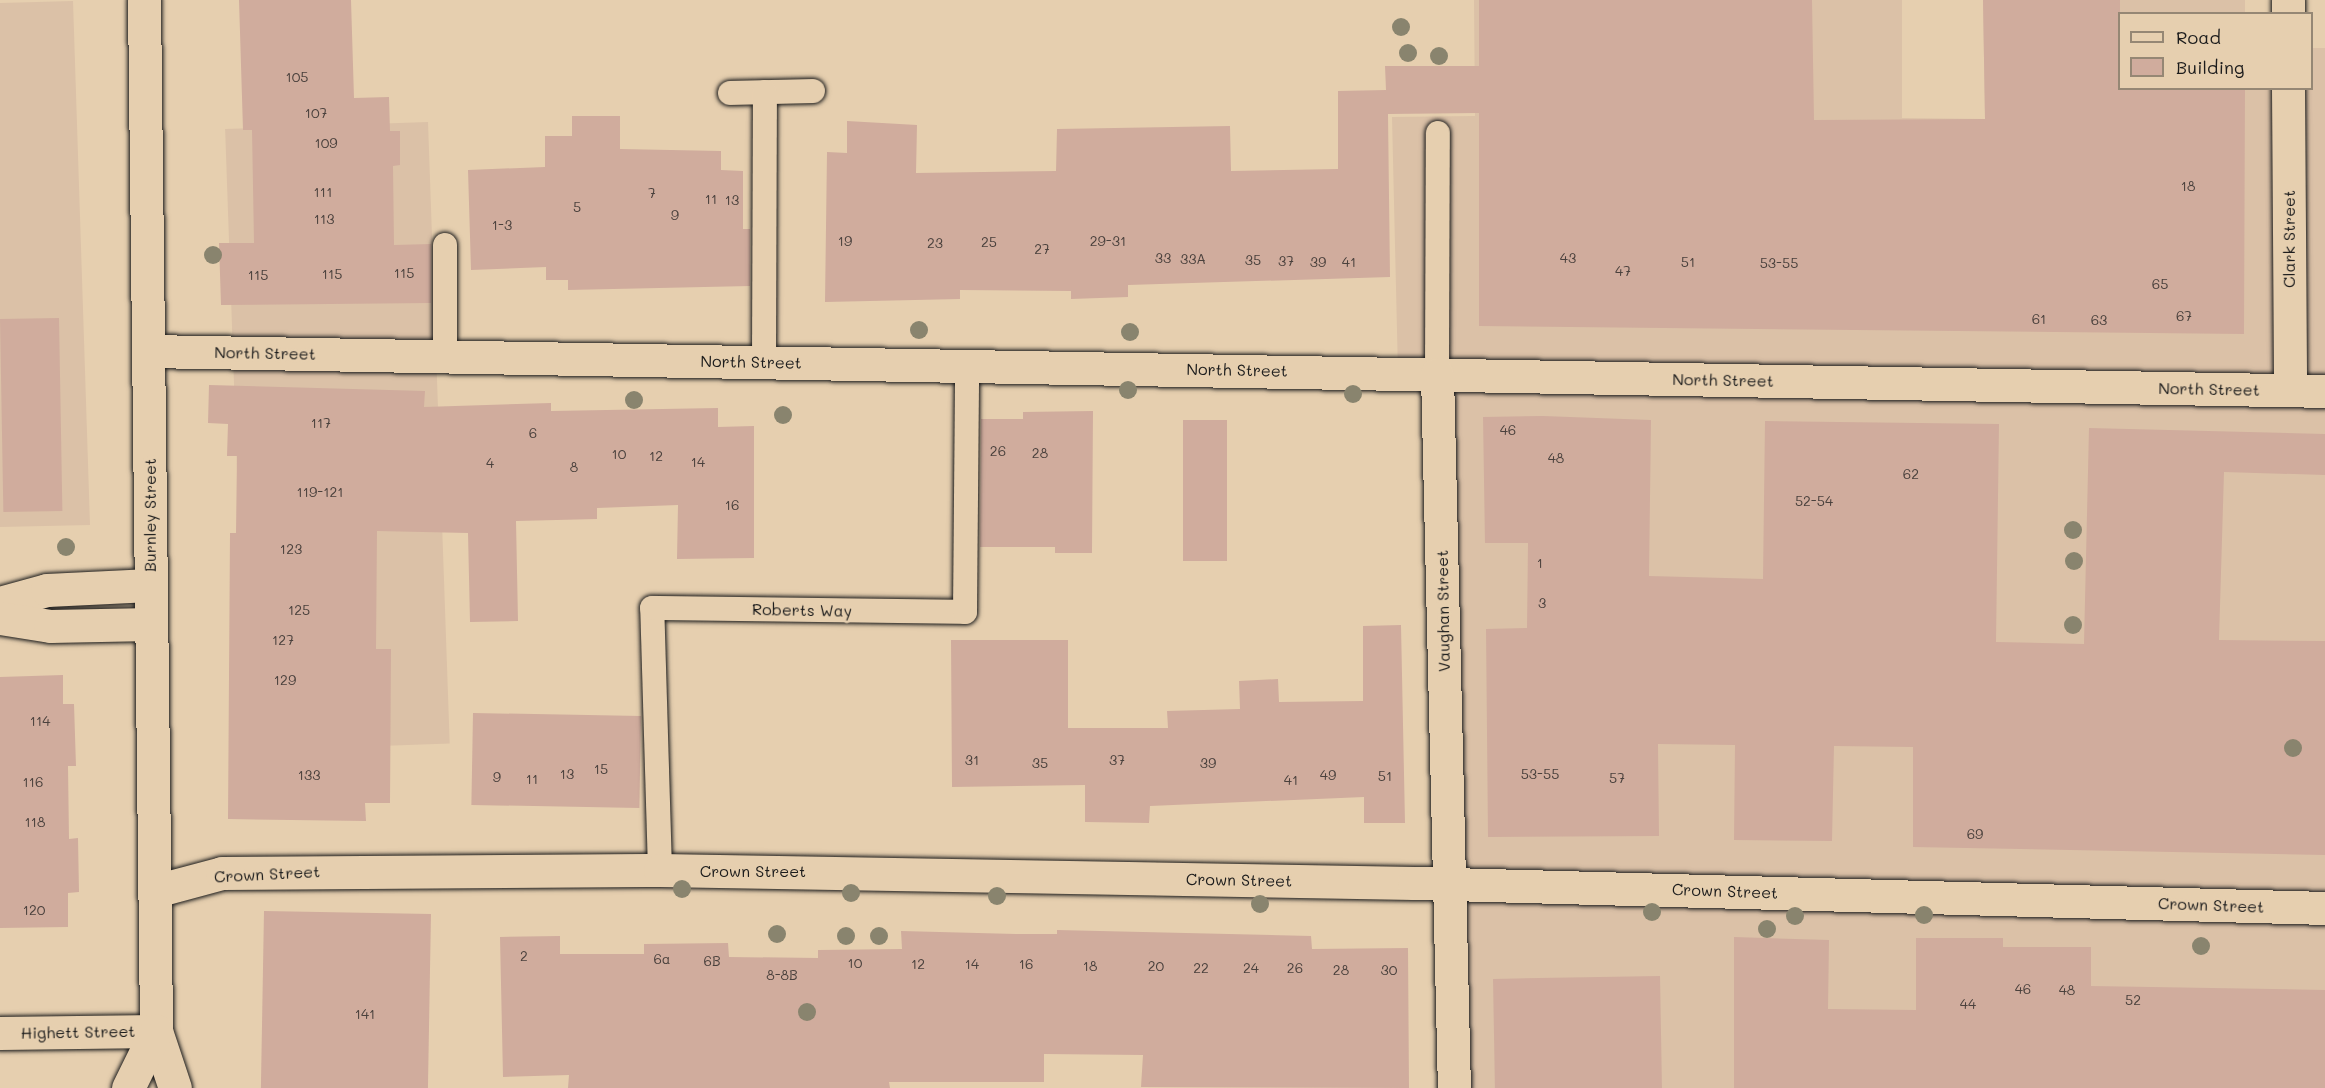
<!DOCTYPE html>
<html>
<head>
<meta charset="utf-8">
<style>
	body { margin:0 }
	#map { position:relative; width:2325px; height:1088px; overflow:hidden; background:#e6cfaf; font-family:Mali,sans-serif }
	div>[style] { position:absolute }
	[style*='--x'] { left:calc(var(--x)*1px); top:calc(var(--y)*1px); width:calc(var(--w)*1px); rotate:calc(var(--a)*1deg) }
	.built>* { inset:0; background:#dbc1a7; transform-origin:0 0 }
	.building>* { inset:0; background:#d0ac9d; transform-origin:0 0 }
	.roads { filter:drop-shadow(0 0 2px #1c1c1c) drop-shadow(0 0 2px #1c1c1c) }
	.lane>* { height:24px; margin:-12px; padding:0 12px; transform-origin:12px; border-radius:12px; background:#e6cfaf }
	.street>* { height:33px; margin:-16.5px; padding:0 16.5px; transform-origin:16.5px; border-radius:16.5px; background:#e6cfaf }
	.secondary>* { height:33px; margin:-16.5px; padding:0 16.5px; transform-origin:16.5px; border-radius:16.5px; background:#e6cfaf }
	.trees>* { width:18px; height:18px; margin:-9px; border-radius:50%; background:#89846e }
	span { translate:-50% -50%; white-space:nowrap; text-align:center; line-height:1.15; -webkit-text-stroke:5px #e6cfaf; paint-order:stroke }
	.number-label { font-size:14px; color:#49403c }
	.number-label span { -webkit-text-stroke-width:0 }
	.street-label { font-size:16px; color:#1c1c1c }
	.legend { position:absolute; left:2118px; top:12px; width:195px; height:78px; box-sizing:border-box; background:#e6cfaf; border:2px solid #958774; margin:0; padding:8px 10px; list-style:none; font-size:18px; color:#1c1c1c }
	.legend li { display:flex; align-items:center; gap:12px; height:30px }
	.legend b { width:30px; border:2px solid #958774 }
</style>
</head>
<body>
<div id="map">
	<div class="built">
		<div style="clip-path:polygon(1474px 0,1902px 0,1902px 118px,1985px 119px,1983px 0,2245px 0,2245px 13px,2120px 14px,2120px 88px,2312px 88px,2312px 48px,2325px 48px,2325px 1088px,1454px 1088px,1437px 374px,1398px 373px,1392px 117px,1475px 116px)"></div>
		<div style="clip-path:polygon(73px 1px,90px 525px,0 527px,0 3px)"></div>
		<div style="left:428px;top:122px;width:622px;height:203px;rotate:88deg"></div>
	</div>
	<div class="building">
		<div style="clip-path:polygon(239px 0,351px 0,354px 98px,389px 97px,390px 131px,400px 131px,400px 165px,393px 166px,394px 245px,431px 244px,431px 303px,221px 305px,219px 243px,254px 243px,252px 130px,243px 130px)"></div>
		<div style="clip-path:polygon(1479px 0,1812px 0,1814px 120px,1985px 119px,1983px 0,2120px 0,2120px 88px,2245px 88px,2244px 334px,1479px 326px,1479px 113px,1388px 114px,1390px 277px,1128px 285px,1128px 297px,1071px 299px,1071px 291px,960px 290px,960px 299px,825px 302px,827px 152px,847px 153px,847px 121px,917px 125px,916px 173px,1056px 171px,1057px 129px,1230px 126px,1231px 171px,1338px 169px,1338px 91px,1386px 90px,1385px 66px,1479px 66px)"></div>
		<div style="clip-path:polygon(572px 116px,620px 116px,620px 149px,721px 151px,721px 170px,743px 171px,743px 229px,750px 229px,750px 286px,568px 290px,568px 280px,546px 280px,546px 267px,471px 270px,468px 170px,545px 167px,545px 136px,572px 136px)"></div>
		<div style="left:59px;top:318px;width:193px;height:59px;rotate:89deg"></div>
		<div style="clip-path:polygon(209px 385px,425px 391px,424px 407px,551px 403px,551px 411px,718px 408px,718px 427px,754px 426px,754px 558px,677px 559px,678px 505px,597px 508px,597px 519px,516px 521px,518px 621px,470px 622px,468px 533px,377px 531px,376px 649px,391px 649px,390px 803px,365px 803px,366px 821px,228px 819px,230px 533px,236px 533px,237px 456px,227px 456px,228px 424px,208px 423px)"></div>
		<div style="clip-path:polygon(1093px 411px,1092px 553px,1055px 553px,1055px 547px,980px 547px,981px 419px,1023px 419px,1023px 412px)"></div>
		<div style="clip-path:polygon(1543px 416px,1651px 420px,1649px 576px,1763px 579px,1765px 421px,1999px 424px,1996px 642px,2084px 644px,2089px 428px,2325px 434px,2325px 475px,2224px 472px,2219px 640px,2325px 641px,2325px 855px,1913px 847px,1913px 747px,1834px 746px,1832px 841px,1734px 840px,1735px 745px,1658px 744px,1659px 836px,1488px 837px,1486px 629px,1527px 628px,1528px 543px,1485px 543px,1483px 417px)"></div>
		<div style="left:1183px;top:420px;width:44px;height:141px"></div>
		<div style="clip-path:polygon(1401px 625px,1405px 823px,1364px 823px,1364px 797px,1150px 806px,1149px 823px,1085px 822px,1085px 785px,952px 787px,951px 640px,1068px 640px,1068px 728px,1168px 728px,1167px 711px,1240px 709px,1239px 681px,1278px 679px,1279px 702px,1363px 701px,1363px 626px)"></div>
		<div style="clip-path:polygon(63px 675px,63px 704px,74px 704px,76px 766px,68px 766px,69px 839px,78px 838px,79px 892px,68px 893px,68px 927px,0 928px,0 677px)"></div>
		<div style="left:473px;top:713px;width:168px;height:92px;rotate:1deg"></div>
		<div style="left:264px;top:911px;width:167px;height:177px;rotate:1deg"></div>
		<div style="clip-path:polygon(1057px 930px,1311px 936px,1312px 949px,1408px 948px,1409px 1088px,1141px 1087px,1143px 1055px,1044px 1054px,1044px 1082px,889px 1082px,890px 1088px,568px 1088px,569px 1075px,503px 1077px,500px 937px,560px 936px,560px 954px,644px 954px,644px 944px,728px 943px,729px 957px,818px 958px,818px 950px,902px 949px,901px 931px,1016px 934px,1057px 934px)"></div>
		<div style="clip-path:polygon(1734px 937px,1829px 940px,1828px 1009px,1916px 1010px,1916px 938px,2003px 938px,2003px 947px,2091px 947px,2091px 986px,2325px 990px,2325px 1088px,1734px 1088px)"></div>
		<div style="left:1660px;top:976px;width:112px;height:167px;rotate:89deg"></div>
	</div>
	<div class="roads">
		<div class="lane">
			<div style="--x:730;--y:93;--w:83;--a:-1.4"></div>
			<div style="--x:445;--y:356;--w:111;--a:-90"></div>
			<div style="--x:764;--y:362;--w:270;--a:-89.8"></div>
			<div style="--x:1437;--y:374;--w:241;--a:-89.8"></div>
			<div style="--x:660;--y:870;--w:262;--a:-91.7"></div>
			<div style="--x:652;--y:608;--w:313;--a:0.7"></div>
			<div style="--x:965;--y:612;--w:248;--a:-89.5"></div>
		</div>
		<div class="street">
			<div style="--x:2288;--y:0;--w:14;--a:90"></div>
			<div style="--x:2288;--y:88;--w:302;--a:89.6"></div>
			<div style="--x:148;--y:351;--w:2177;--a:1.05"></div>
			<div style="--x:1437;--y:374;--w:714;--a:88.64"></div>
			<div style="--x:0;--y:603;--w:49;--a:-15.5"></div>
			<div style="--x:47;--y:590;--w:103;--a:-2.8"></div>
			<div style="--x:0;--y:618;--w:51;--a:9.1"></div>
			<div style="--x:50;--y:626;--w:101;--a:-1.1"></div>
			<div style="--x:155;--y:891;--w:69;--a:-15"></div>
			<div style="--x:222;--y:873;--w:438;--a:-0.4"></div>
			<div style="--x:660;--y:870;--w:754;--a:0.99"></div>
			<div style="--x:1414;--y:883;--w:911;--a:1.57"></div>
		</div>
		<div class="secondary">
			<div style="--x:144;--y:0;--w:1031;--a:89.33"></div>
			<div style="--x:156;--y:1031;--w:60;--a:71.6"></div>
			<div style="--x:0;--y:1033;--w:156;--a:-0.7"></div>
			<div style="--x:128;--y:1088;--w:64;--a:-63.8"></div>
		</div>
	</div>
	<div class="trees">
		<div style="left:1401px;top:27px"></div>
		<div style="left:1408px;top:53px"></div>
		<div style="left:1439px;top:56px"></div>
		<div style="left:213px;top:255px"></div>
		<div style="left:919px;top:330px"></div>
		<div style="left:1130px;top:332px"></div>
		<div style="left:1128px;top:390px"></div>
		<div style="left:1353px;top:394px"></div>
		<div style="left:634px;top:400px"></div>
		<div style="left:783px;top:415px"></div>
		<div style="left:2073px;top:530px"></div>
		<div style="left:66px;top:547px"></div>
		<div style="left:2074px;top:561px"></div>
		<div style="left:2073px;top:625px"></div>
		<div style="left:2293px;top:748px"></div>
		<div style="left:682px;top:889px"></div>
		<div style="left:851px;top:893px"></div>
		<div style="left:997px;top:896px"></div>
		<div style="left:1260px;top:904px"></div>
		<div style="left:1652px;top:912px"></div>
		<div style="left:1924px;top:915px"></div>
		<div style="left:1795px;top:916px"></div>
		<div style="left:1767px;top:929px"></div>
		<div style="left:777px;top:934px"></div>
		<div style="left:846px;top:936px"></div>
		<div style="left:879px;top:936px"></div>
		<div style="left:2201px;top:946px"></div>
		<div style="left:807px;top:1012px"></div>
	</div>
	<div class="number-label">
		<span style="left:297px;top:77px">105</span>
		<span style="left:316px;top:113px">107</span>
		<span style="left:326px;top:143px">109</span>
		<span style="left:2188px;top:186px">18</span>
		<span style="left:323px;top:192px">111</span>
		<span style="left:652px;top:193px">7</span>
		<span style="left:711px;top:199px">11</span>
		<span style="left:732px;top:200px">13</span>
		<span style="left:577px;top:207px">5</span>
		<span style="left:675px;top:215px">9</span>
		<span style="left:324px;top:219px">113</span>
		<span style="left:502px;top:225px">1-3</span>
		<span style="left:845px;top:241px">19</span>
		<span style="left:1108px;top:241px">29-31</span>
		<span style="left:989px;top:242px">25</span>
		<span style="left:935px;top:243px">23</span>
		<span style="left:1042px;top:249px">27</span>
		<span style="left:1163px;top:258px">33</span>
		<span style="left:1568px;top:258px">43</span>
		<span style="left:1193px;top:259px">33A</span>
		<span style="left:1253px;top:260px">35</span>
		<span style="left:1286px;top:261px">37</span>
		<span style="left:1318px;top:262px">39</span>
		<span style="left:1349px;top:262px">41</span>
		<span style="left:1688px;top:262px">51</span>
		<span style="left:1779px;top:263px">53-55</span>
		<span style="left:1623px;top:271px">47</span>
		<span style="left:404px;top:273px">115</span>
		<span style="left:332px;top:274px">115</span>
		<span style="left:258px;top:275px">115</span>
		<span style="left:2160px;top:284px">65</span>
		<span style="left:2184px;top:316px">67</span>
		<span style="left:2039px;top:319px">61</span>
		<span style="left:2099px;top:320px">63</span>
		<span style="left:321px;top:423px">117</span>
		<span style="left:1508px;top:430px">46</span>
		<span style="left:533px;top:433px">6</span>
		<span style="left:998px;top:451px">26</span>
		<span style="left:1040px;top:453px">28</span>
		<span style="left:619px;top:454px">10</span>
		<span style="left:656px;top:456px">12</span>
		<span style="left:1556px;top:458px">48</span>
		<span style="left:698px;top:462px">14</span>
		<span style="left:490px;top:463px">4</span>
		<span style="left:574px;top:467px">8</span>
		<span style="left:1911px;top:474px">62</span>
		<span style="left:320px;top:492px">119-121</span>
		<span style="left:1814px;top:501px">52-54</span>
		<span style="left:732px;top:505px">16</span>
		<span style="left:291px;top:549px">123</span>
		<span style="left:1540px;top:563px">1</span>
		<span style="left:1542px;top:603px">3</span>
		<span style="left:299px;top:610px">125</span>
		<span style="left:283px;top:640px">127</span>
		<span style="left:285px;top:680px">129</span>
		<span style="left:40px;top:721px">114</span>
		<span style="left:972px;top:760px">31</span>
		<span style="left:1117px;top:760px">37</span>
		<span style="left:1040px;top:763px">35</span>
		<span style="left:1208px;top:763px">39</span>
		<span style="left:601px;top:769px">15</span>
		<span style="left:567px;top:774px">13</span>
		<span style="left:1540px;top:774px">53-55</span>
		<span style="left:309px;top:775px">133</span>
		<span style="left:1328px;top:775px">49</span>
		<span style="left:1385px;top:776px">51</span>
		<span style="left:497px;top:777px">9</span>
		<span style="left:1617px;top:778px">57</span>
		<span style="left:532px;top:779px">11</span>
		<span style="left:1291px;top:780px">41</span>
		<span style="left:33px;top:782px">116</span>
		<span style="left:35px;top:822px">118</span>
		<span style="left:1975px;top:834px">69</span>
		<span style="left:34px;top:910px">120</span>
		<span style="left:524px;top:956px">2</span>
		<span style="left:662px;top:959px">6a</span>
		<span style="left:712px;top:961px">6B</span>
		<span style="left:855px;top:963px">10</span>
		<span style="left:918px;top:964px">12</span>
		<span style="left:972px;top:964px">14</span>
		<span style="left:1026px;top:964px">16</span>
		<span style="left:1090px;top:966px">18</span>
		<span style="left:1156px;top:966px">20</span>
		<span style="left:1201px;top:968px">22</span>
		<span style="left:1251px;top:968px">24</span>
		<span style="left:1295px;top:968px">26</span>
		<span style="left:1341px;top:970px">28</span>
		<span style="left:1389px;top:970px">30</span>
		<span style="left:782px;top:975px">8-8B</span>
		<span style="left:2023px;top:989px">46</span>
		<span style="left:2067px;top:990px">48</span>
		<span style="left:2133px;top:1000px">52</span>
		<span style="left:1968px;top:1004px">44</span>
		<span style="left:365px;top:1014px">141</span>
	</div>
	<div class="street-label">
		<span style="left:2289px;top:239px;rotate:-90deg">Clark Street</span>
		<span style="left:265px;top:353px;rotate:1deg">North Street</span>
		<span style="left:751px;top:362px;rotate:1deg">North Street</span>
		<span style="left:1237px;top:370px;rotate:1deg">North Street</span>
		<span style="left:1723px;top:380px;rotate:1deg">North Street</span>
		<span style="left:2209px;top:389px;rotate:1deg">North Street</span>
		<span style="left:150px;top:515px;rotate:-90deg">Burnley Street</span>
		<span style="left:802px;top:610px;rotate:1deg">Roberts Way</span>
		<span style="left:1443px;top:611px;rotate:-91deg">Vaughan Street</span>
		<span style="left:753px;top:871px">Crown Street</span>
		<span style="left:267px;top:874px;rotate:-3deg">Crown Street</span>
		<span style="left:1239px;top:880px;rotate:1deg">Crown Street</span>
		<span style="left:1725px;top:891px;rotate:2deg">Crown Street</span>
		<span style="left:2211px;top:905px;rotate:2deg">Crown Street</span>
		<span style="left:78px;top:1032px;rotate:-1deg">Highett Street</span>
	</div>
	<ul class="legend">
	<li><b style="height:8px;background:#e6cfaf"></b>Road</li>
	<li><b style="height:16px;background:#d0ac9d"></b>Building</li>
	</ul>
</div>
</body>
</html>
